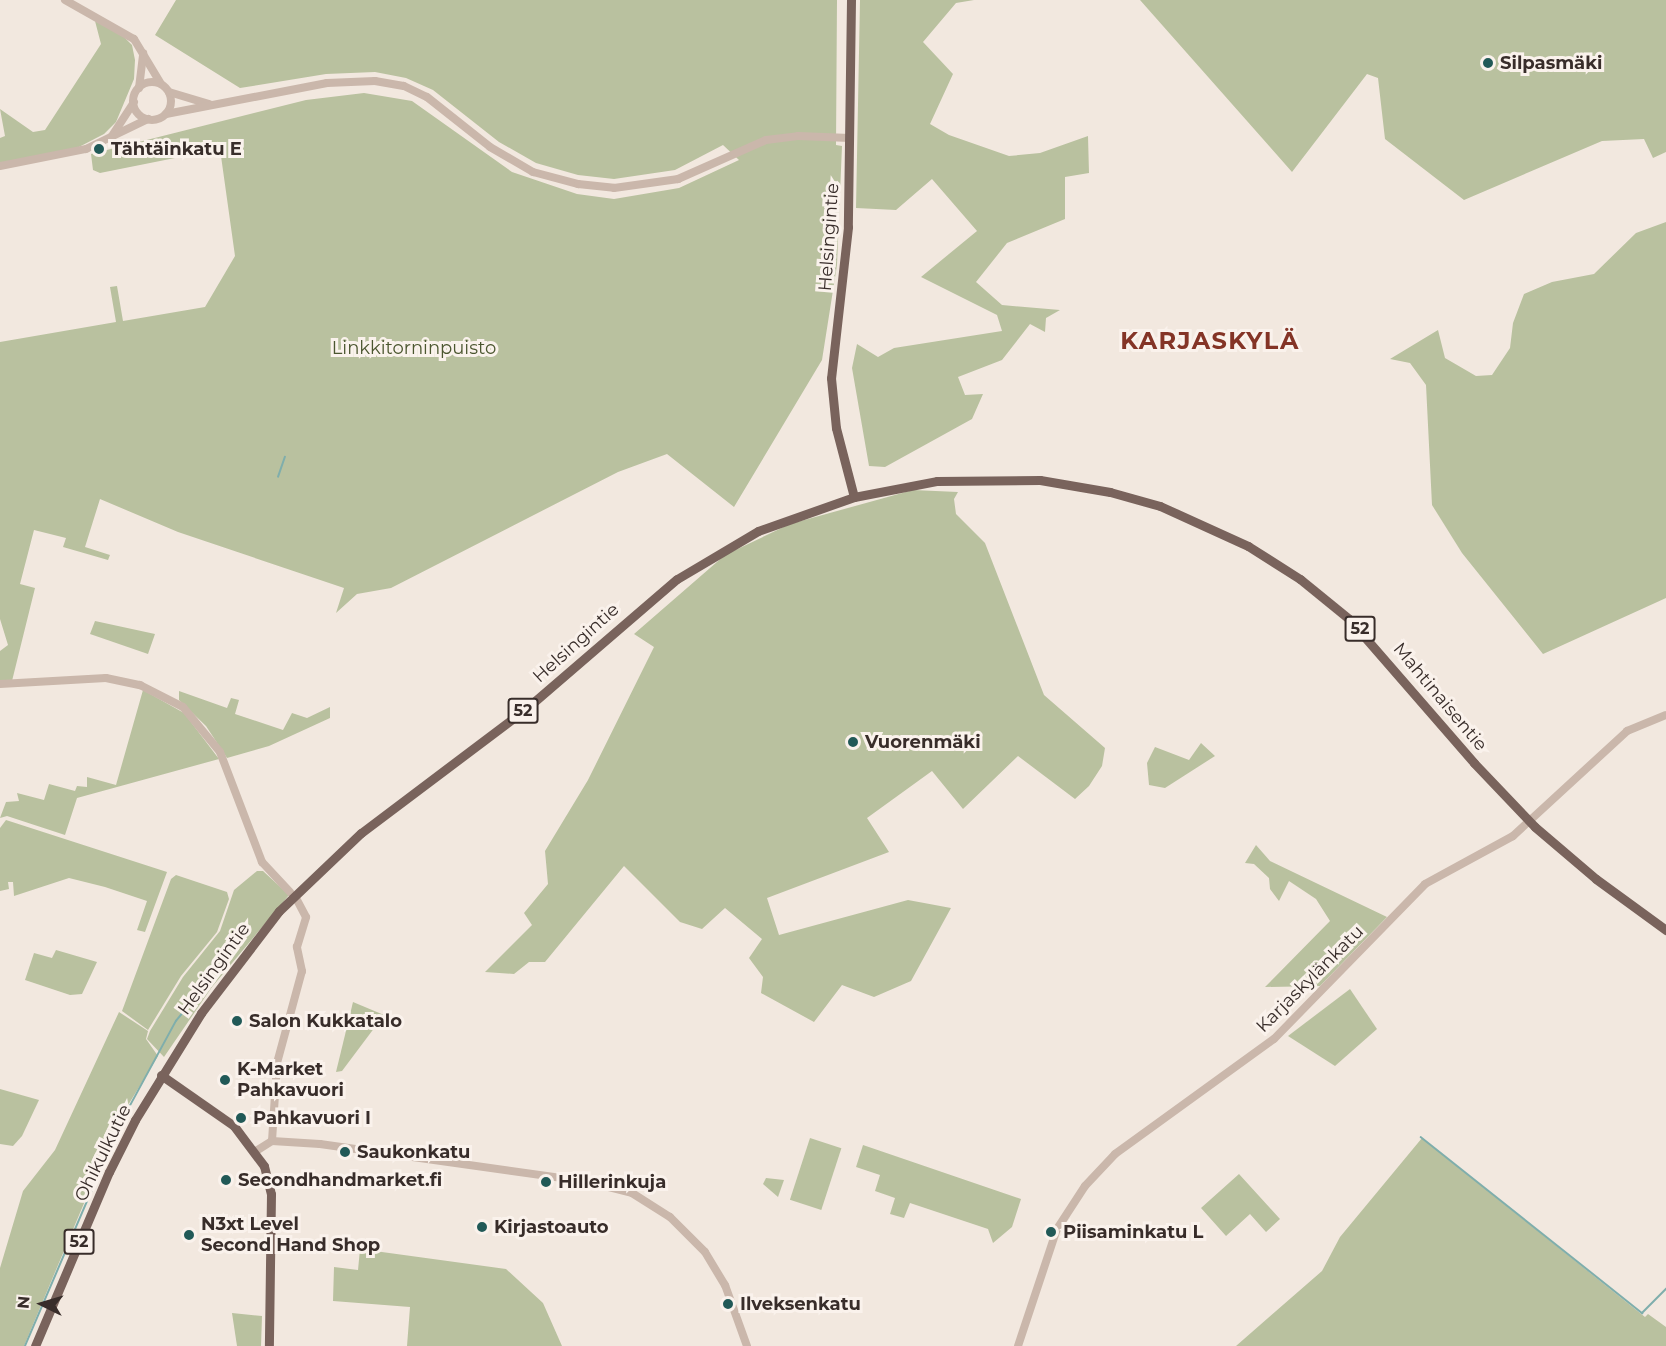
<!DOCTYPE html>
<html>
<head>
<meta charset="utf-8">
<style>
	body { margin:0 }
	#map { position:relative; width:1666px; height:1346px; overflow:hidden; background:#f2e8df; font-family:Montserrat,sans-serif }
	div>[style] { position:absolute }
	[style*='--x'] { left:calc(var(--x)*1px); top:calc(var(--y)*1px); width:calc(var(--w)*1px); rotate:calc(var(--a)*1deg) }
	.green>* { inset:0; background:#b9c19f; transform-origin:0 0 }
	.stream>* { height:1.5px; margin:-0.75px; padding:0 0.75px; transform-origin:0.75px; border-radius:0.75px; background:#7faeac }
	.minor>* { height:8px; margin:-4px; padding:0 4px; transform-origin:4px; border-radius:4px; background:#cab7ab }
	.minor>.ring { margin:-4px; padding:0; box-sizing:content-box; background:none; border:8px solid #cab7ab; border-radius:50% }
	.major>* { height:9px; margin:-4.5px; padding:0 4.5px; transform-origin:4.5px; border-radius:4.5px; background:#79635c }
	.dots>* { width:16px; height:16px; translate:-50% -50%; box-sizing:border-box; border:3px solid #faf2ec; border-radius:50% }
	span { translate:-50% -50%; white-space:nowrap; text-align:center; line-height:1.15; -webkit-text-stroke:6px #faf2ec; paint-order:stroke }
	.shield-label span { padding:2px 4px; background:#faf2ec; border:2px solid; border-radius:4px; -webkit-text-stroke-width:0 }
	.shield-label { font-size:16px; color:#382d2a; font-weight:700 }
	.poi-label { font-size:18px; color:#382d2a; font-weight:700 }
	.left { translate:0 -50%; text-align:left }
	.street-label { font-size:18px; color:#382d2a }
	.park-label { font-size:18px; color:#4b562f }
	.district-label { font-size:24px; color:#843426; font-weight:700; letter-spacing:1.5px }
	.north { position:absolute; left:12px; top:1274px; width:60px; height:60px; -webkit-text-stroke:4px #faf2ec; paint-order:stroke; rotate:275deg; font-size:16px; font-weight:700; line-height:24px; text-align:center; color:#382d2a }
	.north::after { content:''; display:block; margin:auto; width:21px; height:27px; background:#382d2a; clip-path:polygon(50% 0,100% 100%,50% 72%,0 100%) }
</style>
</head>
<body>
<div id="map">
	<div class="green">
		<div style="clip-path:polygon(176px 0,837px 0,836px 145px,842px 146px,837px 265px,822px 360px,734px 507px,667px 454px,618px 472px,391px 588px,357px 594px,336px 613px,344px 588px,178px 532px,100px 499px,85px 547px,110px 555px,108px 560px,63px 547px,66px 538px,34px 530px,20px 584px,35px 588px,12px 681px,0 682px,0 651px,8px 645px,0 619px,0 342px,116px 322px,110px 287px,117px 286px,123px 321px,205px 307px,235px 256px,220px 149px,100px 173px,93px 170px,91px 154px,306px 100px,364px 93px,412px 101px,512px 172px,577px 194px,614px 199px,679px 188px,739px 160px,723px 145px,675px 170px,614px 179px,578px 175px,536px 163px,499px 142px,433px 90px,406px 78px,375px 72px,326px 74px,240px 88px,155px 35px)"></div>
		<div style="clip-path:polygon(860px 0,974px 0,956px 3px,923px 42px,953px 74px,930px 124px,949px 135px,1009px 156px,1040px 153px,1088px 136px,1089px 173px,1065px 177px,1065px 219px,1007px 243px,976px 282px,1002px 305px,1060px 310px,1046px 318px,1045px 332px,1030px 324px,1002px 360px,958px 377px,965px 395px,983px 394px,972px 419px,885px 467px,869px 466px,852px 368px,857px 344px,878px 357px,894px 348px,1002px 331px,997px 315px,921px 277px,977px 231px,932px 179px,896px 210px,856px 208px)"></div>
		<div style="clip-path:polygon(1140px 0,1666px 0,1666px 152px,1653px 158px,1644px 139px,1602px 141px,1464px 200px,1385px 139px,1378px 78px,1367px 74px,1292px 172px)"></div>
		<div style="clip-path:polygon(95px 21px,123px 36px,132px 45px,135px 60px,134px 79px,116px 122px,104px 134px,77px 148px,0 163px,0 138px,5px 136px,0 109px,33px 132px,45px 130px,101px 44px)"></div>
		<div style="clip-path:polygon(1666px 222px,1666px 598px,1543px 654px,1462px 553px,1432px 505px,1426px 385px,1410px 363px,1390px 359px,1438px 330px,1445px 358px,1476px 376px,1492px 375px,1510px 348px,1513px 323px,1524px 294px,1552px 282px,1594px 274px,1636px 233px)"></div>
		<div style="clip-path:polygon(913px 490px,958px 492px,954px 499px,956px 514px,985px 543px,1044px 695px,1105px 748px,1102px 766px,1089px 786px,1075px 799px,1018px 756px,963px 809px,932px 771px,867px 818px,889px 852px,767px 898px,779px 935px,908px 900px,951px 908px,911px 981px,874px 997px,842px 985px,814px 1022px,761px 993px,763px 977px,749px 958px,762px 939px,725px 908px,702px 929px,680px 922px,624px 866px,545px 962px,529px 962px,514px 974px,485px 972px,532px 925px,524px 913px,548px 884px,545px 851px,588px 780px,654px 647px,634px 634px,725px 555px,790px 524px)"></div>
		<div style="clip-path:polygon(95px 621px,155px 634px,148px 654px,90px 634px)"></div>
		<div style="clip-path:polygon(143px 690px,184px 713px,219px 759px,77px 798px,65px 835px,7px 816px,0 818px,6px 802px,19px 801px,17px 793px,44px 800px,49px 784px,75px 791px,77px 786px,87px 787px,87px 777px,116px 785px)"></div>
		<div style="clip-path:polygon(179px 691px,227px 708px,231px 698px,239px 700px,235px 714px,283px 730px,292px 713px,307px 718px,330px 707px,330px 718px,269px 746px,227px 758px,206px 726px,179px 700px)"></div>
		<div style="clip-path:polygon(1201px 743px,1215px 756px,1165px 788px,1149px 785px,1147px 763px,1155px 747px,1189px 760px)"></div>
		<div style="clip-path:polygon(6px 820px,167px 872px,145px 932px,137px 930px,147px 901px,105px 887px,69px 878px,14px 896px,13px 882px,8px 882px,9px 889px,0 891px,0 828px)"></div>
		<div style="clip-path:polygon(1256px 845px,1270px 861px,1387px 917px,1320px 986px,1265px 987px,1330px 921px,1316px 899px,1289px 881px,1279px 901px,1270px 889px,1269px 878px,1254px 864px,1245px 863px)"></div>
		<div style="clip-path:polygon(257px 871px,263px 871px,289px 895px,212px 987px,164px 1057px,147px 1039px,150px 1031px,183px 977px,220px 931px,234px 890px)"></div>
		<div style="clip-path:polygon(176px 875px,227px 892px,229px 899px,217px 932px,181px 976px,148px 1030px,122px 1011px,171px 879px)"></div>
		<div style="clip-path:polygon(56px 950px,97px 962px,82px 994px,70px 995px,25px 980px,34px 953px,52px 958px)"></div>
		<div style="clip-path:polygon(1350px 989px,1377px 1029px,1335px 1066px,1288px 1036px)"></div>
		<div style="clip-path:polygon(353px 1002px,384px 1015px,342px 1071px,336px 1072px)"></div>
		<div style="clip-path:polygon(119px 1012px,148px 1031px,146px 1039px,158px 1056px,119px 1120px,24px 1346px,0 1346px,0 1268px,23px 1191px,55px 1150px)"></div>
		<div style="clip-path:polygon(0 1089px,39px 1100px,22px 1136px,13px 1146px,0 1144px)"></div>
		<div style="left:810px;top:1138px;width:33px;height:65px;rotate:18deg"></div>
		<div style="clip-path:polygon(1422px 1138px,1645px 1317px,1648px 1314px,1666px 1327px,1666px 1346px,1236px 1346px,1322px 1271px,1340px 1237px)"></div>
		<div style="clip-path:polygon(863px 1145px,1021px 1199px,1012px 1227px,993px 1243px,988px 1229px,910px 1203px,904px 1218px,890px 1214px,895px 1198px,875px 1191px,880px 1175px,856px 1167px)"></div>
		<div style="clip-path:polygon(1239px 1174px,1280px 1219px,1266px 1232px,1250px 1214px,1226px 1236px,1201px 1208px)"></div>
		<div style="clip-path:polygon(766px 1178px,784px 1180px,778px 1197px,763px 1184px)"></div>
		<div style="clip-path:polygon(360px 1249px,506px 1269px,543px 1303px,562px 1346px,407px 1346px,410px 1307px,333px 1301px,334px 1267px,358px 1270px)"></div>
		<div style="clip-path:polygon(232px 1313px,262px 1316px,261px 1346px,237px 1346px)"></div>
	</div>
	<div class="stream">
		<div style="--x:278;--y:477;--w:21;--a:-71"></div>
		<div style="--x:1421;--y:1137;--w:283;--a:38.5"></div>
		<div style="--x:1642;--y:1313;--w:34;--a:-45"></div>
		<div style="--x:25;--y:1346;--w:241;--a:-66.8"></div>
		<div style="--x:120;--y:1124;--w:117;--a:-61.5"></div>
		<div style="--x:176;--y:1021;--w:36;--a:-51"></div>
	</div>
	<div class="minor">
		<div style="--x:65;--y:0;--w:79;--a:29.5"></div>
		<div style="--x:134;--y:39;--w:52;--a:59"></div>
		<div class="ring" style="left:133px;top:82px;width:30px;height:30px"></div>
		<div style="--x:139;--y:88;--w:35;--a:-83"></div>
		<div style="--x:169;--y:92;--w:42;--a:16.7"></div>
		<div style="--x:166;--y:114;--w:164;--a:-10.9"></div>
		<div style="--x:327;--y:83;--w:48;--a:-2.4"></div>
		<div style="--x:375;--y:81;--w:29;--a:10"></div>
		<div style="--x:404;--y:86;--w:25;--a:26"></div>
		<div style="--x:427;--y:97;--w:80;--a:38.4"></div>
		<div style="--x:490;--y:147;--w:50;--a:30.2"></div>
		<div style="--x:533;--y:172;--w:47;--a:14.9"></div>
		<div style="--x:578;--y:184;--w:36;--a:6"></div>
		<div style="--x:614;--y:188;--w:65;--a:-8"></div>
		<div style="--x:678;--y:179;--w:96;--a:-23.9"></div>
		<div style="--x:766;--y:140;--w:32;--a:-7"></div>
		<div style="--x:798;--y:136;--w:52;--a:2.2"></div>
		<div style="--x:110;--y:139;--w:44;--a:-57"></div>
		<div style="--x:0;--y:166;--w:88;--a:-11.2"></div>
		<div style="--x:86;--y:149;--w:69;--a:-25.8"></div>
		<div style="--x:0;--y:684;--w:106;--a:-3.2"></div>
		<div style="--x:106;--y:678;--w:35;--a:12"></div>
		<div style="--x:140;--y:685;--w:48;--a:27.1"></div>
		<div style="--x:183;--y:707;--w:58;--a:50.6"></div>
		<div style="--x:220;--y:752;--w:118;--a:69.1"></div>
		<div style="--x:262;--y:862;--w:41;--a:47"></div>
		<div style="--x:272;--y:1141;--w:78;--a:-86.3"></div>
		<div style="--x:277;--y:1063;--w:95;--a:-74.8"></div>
		<div style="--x:302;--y:971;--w:25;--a:-102"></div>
		<div style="--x:297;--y:947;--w:31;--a:-73"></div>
		<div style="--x:306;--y:917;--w:19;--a:-118"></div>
		<div style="--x:256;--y:1151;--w:19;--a:-32"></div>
		<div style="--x:272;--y:1141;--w:48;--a:3.6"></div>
		<div style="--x:320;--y:1144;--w:272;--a:8"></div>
		<div style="--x:589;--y:1182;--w:44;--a:14.3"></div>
		<div style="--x:632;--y:1193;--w:45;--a:32.3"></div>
		<div style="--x:670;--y:1217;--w:49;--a:45"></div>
		<div style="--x:705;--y:1252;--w:39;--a:59"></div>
		<div style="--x:725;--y:1285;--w:65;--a:70.2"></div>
		<div style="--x:1018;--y:1346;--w:123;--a:-71.6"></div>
		<div style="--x:1057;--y:1229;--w:51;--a:-56.9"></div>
		<div style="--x:1085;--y:1186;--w:44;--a:-46.8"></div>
		<div style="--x:1115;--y:1154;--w:196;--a:-35.9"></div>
		<div style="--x:1274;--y:1039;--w:216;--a:-45.7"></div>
		<div style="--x:1425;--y:884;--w:100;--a:-28.6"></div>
		<div style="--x:1513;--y:836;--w:155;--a:-42.6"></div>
		<div style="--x:1627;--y:731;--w:42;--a:-22.3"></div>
	</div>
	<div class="major">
		<div style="--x:851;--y:0;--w:227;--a:90.8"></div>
		<div style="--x:848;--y:227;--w:152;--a:96.4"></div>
		<div style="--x:831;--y:378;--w:50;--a:84.3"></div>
		<div style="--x:836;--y:428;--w:71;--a:75.4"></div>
		<div style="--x:161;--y:1075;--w:89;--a:34.9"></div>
		<div style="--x:234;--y:1126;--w:50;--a:53.1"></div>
		<div style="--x:264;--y:1166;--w:29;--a:76"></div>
		<div style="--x:271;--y:1194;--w:152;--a:90.8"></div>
		<div style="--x:35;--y:1346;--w:189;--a:-67"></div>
		<div style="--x:109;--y:1172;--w:58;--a:-63.4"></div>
		<div style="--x:135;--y:1120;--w:126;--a:-58.3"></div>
		<div style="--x:201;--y:1013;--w:128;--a:-52.6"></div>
		<div style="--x:279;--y:911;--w:113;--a:-43.6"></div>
		<div style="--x:361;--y:833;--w:209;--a:-37"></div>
		<div style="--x:528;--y:707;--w:196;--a:-40.7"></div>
		<div style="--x:677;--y:579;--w:94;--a:-30.7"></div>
		<div style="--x:758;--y:531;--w:102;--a:-19.5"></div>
		<div style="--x:854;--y:497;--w:85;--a:-10.9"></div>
		<div style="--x:937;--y:481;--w:103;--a:-0.6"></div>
		<div style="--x:1040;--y:480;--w:71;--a:9.7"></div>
		<div style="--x:1110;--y:492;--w:52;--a:15.6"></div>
		<div style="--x:1160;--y:506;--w:97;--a:24.4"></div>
		<div style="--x:1248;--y:546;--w:62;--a:32.4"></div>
		<div style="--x:1300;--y:579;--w:63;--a:39.2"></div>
		<div style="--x:1349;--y:619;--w:191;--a:49"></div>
		<div style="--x:1474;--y:763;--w:88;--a:46.4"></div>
		<div style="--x:1535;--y:827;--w:80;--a:40.4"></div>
		<div style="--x:1596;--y:879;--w:87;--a:36.1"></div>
	</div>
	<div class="dots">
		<div style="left:1488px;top:63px;background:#215957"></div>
		<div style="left:99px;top:149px;background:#215957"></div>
		<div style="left:853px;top:742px;background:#215957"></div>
		<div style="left:237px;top:1021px;background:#215957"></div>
		<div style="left:225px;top:1080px;background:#215957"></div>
		<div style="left:241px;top:1118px;background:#215957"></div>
		<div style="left:345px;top:1152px;background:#215957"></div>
		<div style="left:226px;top:1180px;background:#215957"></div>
		<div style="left:546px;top:1182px;background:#215957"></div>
		<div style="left:482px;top:1227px;background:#215957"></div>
		<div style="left:1051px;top:1232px;background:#215957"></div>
		<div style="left:189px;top:1235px;background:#215957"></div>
		<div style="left:728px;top:1304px;background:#215957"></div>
	</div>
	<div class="shield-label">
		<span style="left:1360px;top:629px">52</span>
		<span style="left:523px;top:711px">52</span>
		<span style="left:79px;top:1242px">52</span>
	</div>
	<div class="poi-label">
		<span class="left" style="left:1500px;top:63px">Silpasmäki</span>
		<span class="left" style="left:111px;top:149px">Tähtäinkatu E</span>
		<span class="left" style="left:865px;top:742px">Vuorenmäki</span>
		<span class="left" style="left:249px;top:1021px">Salon Kukkatalo</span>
		<span class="left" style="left:237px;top:1080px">K-Market<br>Pahkavuori</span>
		<span class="left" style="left:253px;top:1118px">Pahkavuori I</span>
		<span class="left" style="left:357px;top:1152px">Saukonkatu</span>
		<span class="left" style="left:238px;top:1180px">Secondhandmarket.fi</span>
		<span class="left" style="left:558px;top:1182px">Hillerinkuja</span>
		<span class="left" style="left:201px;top:1235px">N3xt Level<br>Second Hand Shop</span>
		<span class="left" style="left:494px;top:1227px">Kirjastoauto</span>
		<span class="left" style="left:1063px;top:1232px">Piisaminkatu L</span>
		<span class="left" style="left:740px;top:1304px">Ilveksenkatu</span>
	</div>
	<div class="street-label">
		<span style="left:829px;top:237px;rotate:-86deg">Helsingintie</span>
		<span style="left:576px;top:643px;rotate:-42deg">Helsingintie</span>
		<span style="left:1440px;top:697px;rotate:50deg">Mahtinaisentie</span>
		<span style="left:214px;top:969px;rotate:-54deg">Helsingintie</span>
		<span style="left:1310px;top:979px;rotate:-45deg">Karjaskylänkatu</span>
		<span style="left:103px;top:1153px;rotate:-64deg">Ohikulkutie</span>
	</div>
	<div class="park-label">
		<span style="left:414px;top:348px">Linkkitorninpuisto</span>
	</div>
	<div class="district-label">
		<span style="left:1210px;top:341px">KARJASKYLÄ</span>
	</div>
	<div class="north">N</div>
</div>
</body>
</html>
